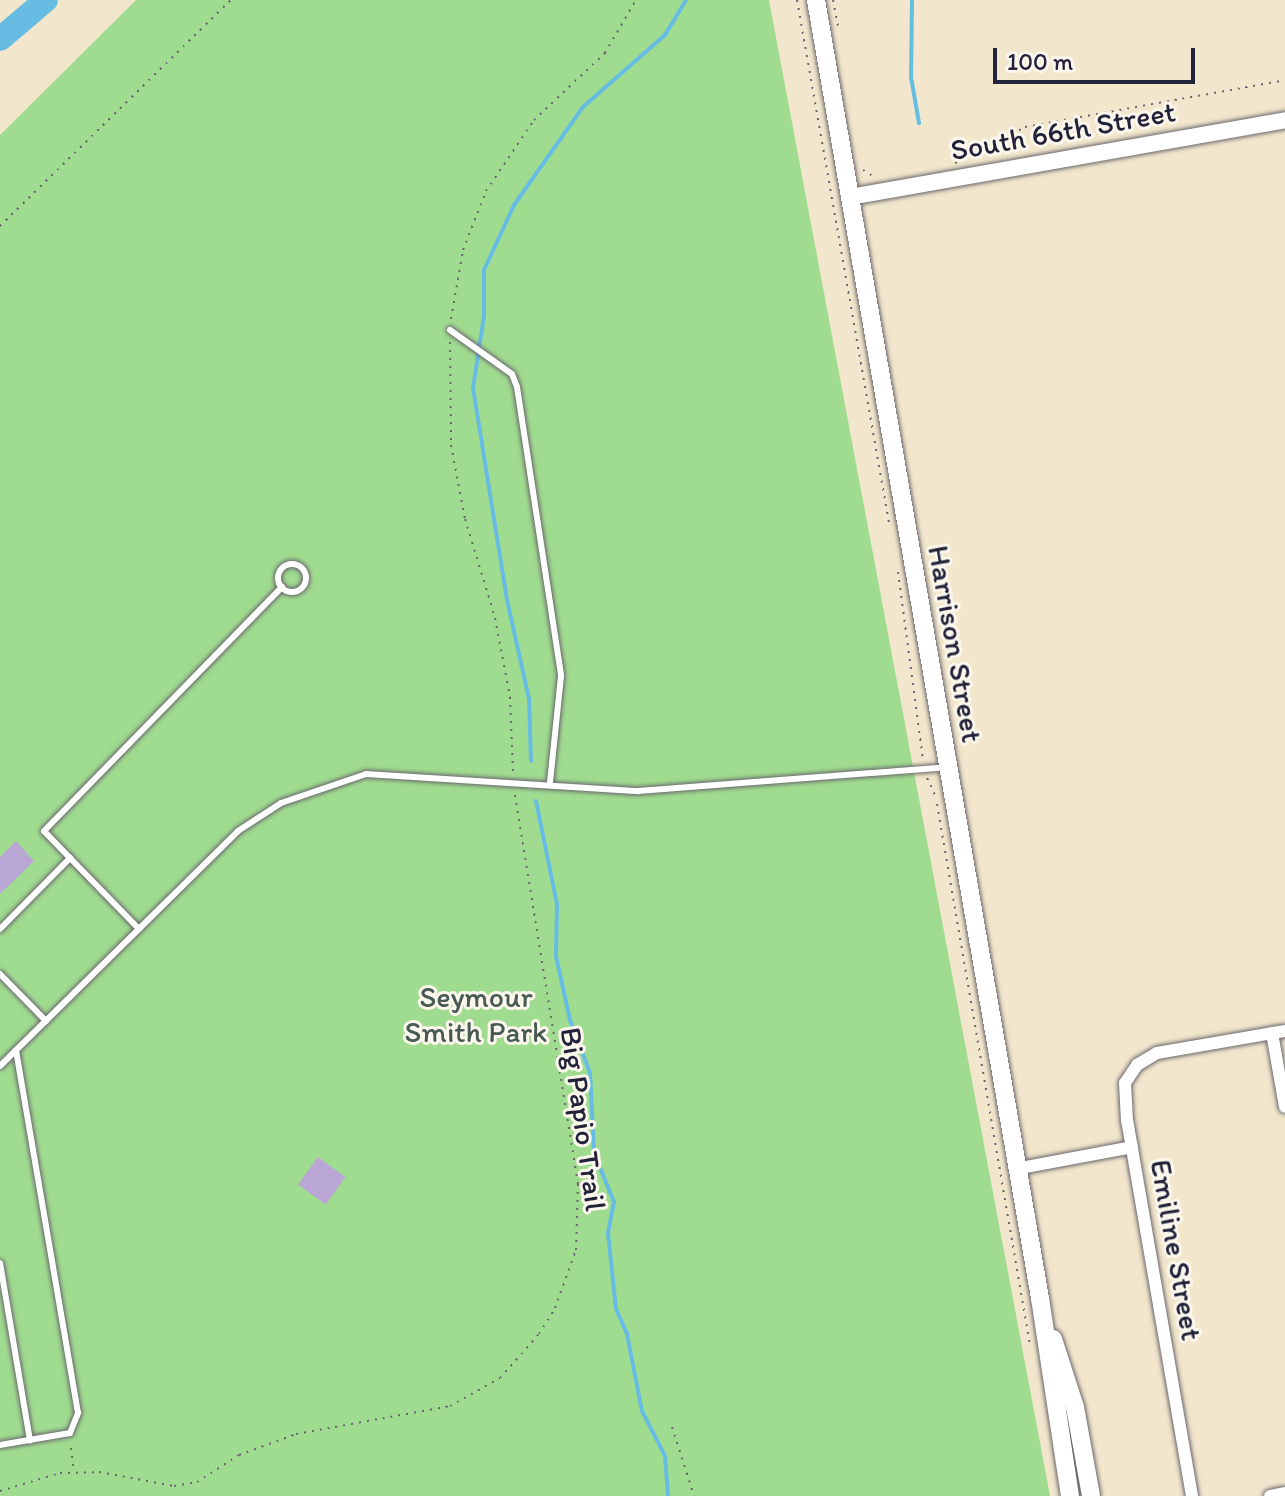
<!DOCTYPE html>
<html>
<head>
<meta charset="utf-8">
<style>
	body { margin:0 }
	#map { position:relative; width:1285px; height:1496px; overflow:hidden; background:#f2e7cc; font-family:Itim,sans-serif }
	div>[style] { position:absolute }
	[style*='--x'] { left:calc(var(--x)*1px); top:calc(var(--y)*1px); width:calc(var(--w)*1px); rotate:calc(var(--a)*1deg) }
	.green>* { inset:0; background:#a0dc90 }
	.stream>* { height:4px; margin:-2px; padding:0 2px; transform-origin:2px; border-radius:2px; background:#67bce3 }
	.river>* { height:24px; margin:-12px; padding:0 12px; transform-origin:12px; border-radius:12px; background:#67bce3 }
	.building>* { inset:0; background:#baa6d4; transform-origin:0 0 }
	.path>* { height:2px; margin-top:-1px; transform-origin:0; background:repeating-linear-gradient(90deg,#6b676e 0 2px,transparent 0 8px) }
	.roads { filter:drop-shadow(0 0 2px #6b676e) drop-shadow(0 0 2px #6b676e) }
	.service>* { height:6px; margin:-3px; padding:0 3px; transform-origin:3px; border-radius:3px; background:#fff }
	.service>.ring { margin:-3px; padding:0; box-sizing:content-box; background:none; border:6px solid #fff; border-radius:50% }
	.minor>* { height:12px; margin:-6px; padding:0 6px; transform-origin:6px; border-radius:6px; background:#fff }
	.tertiary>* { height:16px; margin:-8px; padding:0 8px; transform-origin:8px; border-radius:8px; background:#fff }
	.secondary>* { height:18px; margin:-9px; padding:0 9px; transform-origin:9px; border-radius:9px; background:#fff }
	span { translate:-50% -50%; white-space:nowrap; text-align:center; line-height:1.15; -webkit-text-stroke:6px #fbf7ec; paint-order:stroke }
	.street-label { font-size:30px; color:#22223b }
	.park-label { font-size:30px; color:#485a54 }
	.scale { position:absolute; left:993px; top:48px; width:202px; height:36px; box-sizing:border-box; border:4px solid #22223b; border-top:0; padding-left:10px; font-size:24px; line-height:28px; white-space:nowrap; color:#22223b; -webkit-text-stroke:6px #fbf7ec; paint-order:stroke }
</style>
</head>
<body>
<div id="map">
	<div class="green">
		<div style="clip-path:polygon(136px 0,769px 0,1050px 1496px,0 1496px,0 135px)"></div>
	</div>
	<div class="stream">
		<div style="--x:912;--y:0;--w:77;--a:90.7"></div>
		<div style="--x:911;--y:77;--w:47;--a:80.1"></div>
		<div style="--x:531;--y:761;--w:62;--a:-91.8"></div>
		<div style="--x:529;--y:699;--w:101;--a:-102.5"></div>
		<div style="--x:507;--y:600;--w:215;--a:-99.1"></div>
		<div style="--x:473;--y:388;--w:73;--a:-81.3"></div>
		<div style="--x:484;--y:316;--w:46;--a:-90"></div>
		<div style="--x:484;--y:270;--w:72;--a:-65.2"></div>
		<div style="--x:514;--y:205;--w:120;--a:-54.9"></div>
		<div style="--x:583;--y:107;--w:109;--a:-41.3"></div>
		<div style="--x:665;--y:35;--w:41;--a:-59"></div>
		<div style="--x:536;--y:801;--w:105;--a:78.5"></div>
		<div style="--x:557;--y:904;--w:52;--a:91.1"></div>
		<div style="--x:556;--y:956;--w:66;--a:77.7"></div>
		<div style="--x:570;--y:1020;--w:57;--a:69.3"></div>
		<div style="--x:590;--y:1073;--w:80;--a:87.1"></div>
		<div style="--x:594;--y:1153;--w:53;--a:67.8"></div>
		<div style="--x:614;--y:1202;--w:32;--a:101"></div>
		<div style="--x:608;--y:1233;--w:76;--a:84"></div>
		<div style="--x:616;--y:1309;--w:27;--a:66"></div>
		<div style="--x:627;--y:1334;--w:78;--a:79"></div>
		<div style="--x:642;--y:1411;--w:51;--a:62.9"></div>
		<div style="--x:665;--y:1456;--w:40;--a:85.7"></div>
	</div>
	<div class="river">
		<div style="--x:0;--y:39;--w:60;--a:-40.3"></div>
	</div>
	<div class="building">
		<div style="clip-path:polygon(16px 841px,34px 861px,0 894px,0 857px)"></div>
		<div style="left:318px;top:1157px;width:34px;height:34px;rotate:36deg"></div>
	</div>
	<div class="path">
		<div style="--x:797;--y:0;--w:531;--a:80.02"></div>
		<div style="--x:833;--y:0;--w:31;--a:79"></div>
		<div style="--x:955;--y:163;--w:79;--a:-27.2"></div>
		<div style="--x:1025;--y:127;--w:264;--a:-10.2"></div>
		<div style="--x:863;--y:170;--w:13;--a:32"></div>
		<div style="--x:0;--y:226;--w:323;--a:-44.4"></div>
		<div style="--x:451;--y:319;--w:70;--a:-80.1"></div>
		<div style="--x:463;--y:250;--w:63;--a:-68.7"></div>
		<div style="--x:486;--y:191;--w:86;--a:-55.9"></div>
		<div style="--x:534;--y:120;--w:98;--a:-43.3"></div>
		<div style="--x:605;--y:53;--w:61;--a:-59.7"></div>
		<div style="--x:450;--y:342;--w:103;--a:89.4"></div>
		<div style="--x:451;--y:445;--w:75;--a:79.3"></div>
		<div style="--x:465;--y:519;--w:103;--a:73.1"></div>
		<div style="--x:495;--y:618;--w:80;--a:79.2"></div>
		<div style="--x:510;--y:697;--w:75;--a:87.7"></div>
		<div style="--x:898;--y:572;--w:190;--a:82.4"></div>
		<div style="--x:927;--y:778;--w:21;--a:65"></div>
		<div style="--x:937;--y:804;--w:549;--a:80.25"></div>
		<div style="--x:672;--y:1427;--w:72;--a:72.3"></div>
		<div style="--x:71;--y:1448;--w:23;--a:83"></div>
		<div style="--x:0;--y:1491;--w:63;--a:-16.7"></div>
		<div style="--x:60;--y:1473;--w:39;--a:-1"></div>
		<div style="--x:99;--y:1472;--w:76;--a:10.6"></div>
		<div style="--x:174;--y:1486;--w:23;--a:-10"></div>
		<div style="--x:197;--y:1482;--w:50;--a:-32.7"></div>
		<div style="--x:239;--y:1455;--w:61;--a:-20.2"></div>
		<div style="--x:296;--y:1434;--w:157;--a:-10.3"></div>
		<div style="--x:450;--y:1406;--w:57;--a:-29.2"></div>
		<div style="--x:500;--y:1378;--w:59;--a:-48.4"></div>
		<div style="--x:539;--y:1334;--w:31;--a:-58"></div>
		<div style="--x:555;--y:1308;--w:62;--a:-70.1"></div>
		<div style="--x:576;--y:1250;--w:66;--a:-88.3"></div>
		<div style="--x:578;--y:1184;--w:395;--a:-99.2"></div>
	</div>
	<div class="roads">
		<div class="service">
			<div style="--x:450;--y:330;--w:76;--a:35.4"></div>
			<div style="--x:512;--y:374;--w:14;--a:69"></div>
			<div style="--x:517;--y:387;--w:292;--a:81.3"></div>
			<div style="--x:561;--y:676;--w:108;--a:95.9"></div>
			<div class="ring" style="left:278px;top:564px;width:22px;height:22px"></div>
			<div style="--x:70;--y:858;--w:37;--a:-134"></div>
			<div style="--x:44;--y:831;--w:341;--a:-45.7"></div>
			<div style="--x:0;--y:929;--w:100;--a:-45.4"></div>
			<div style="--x:70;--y:858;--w:99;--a:45.8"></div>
			<div style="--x:0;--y:974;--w:66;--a:45.6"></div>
			<div style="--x:0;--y:1066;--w:334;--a:-44.6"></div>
			<div style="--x:238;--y:831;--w:51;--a:-33.1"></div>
			<div style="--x:281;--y:803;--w:90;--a:-18.8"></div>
			<div style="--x:366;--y:774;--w:273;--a:3.6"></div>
			<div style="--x:638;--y:791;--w:310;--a:-4.4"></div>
			<div style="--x:0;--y:1263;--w:180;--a:80.4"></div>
			<div style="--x:0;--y:1445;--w:71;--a:-9.7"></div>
			<div style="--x:70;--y:1433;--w:22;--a:-68"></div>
			<div style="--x:78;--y:1413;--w:368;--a:-99.7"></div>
		</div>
		<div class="minor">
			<div style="--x:1272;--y:1033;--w:75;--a:80"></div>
			<div style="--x:1015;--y:1169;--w:119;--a:-10.6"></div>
			<div style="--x:1192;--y:1496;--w:381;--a:-99.8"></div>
			<div style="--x:1127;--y:1121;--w:38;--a:-93"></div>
			<div style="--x:1125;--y:1083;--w:22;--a:-56"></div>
			<div style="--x:1137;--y:1065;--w:23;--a:-31"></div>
			<div style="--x:1157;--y:1053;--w:130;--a:-9.8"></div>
			<div style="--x:1270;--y:1496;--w:15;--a:-11"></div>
		</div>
		<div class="tertiary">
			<div style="--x:850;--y:197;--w:442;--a:-10"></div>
		</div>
		<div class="secondary">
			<div style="--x:816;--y:0;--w:1317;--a:80.21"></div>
			<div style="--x:1040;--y:1298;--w:200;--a:81.4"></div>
			<div style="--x:1053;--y:1339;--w:71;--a:72.1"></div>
			<div style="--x:1075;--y:1407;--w:90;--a:79.8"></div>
		</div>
	</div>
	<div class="street-label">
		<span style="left:1063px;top:131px;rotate:-10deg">South 66th Street</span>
		<span style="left:955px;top:644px;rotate:80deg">Harrison Street</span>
		<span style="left:583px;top:1119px;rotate:82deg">Big Papio Trail</span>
		<span style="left:1176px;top:1250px;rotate:80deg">Emiline Street</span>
	</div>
	<div class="park-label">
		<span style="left:476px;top:1014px">Seymour<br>Smith Park</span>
	</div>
	<div class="scale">100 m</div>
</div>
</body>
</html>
